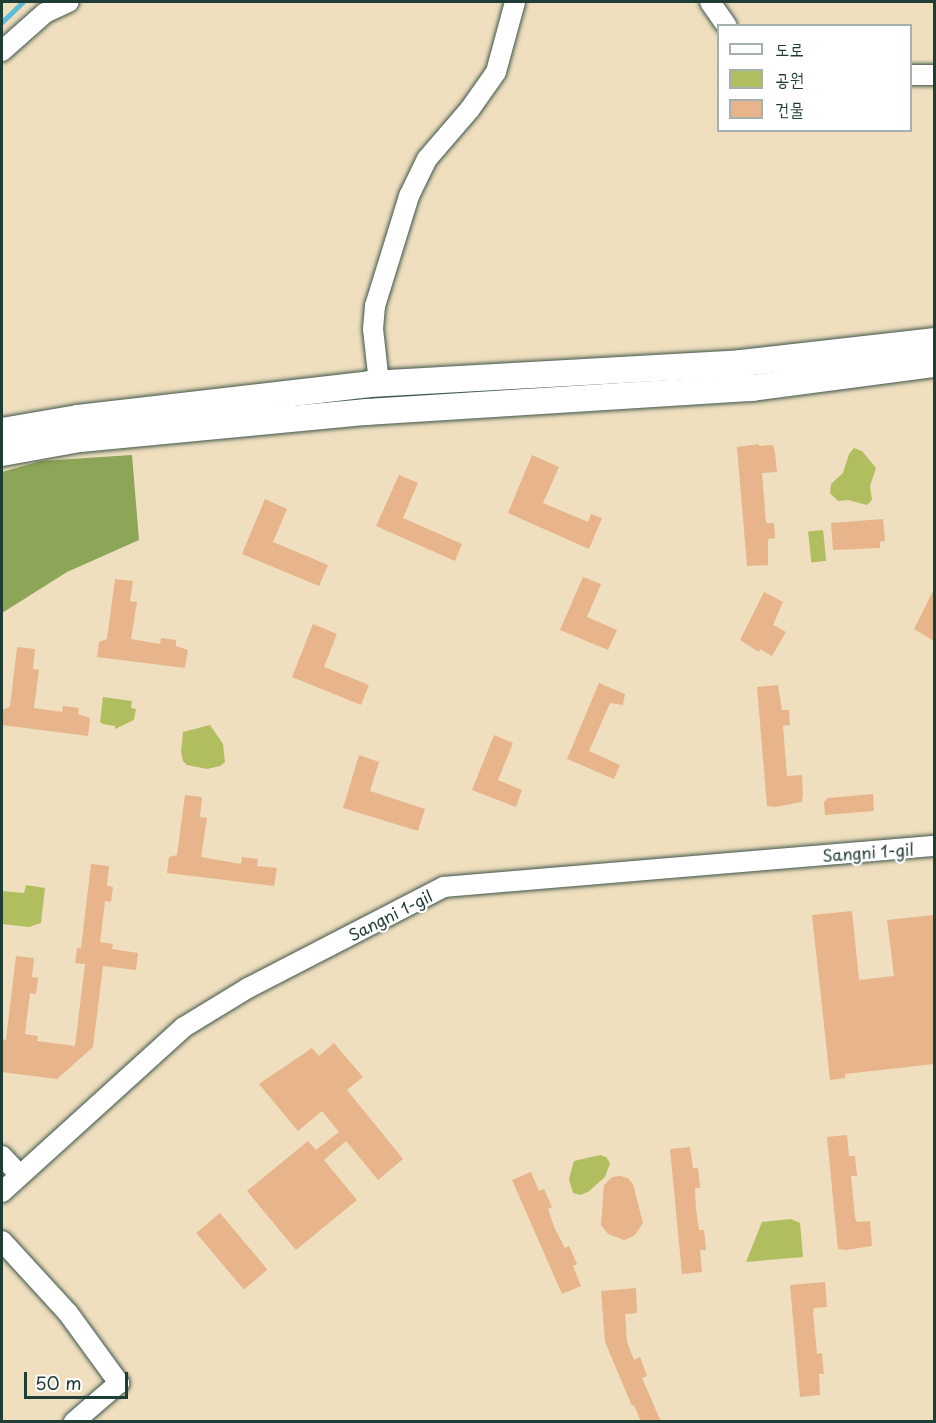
<!DOCTYPE html>
<html>
<head>
<meta charset="utf-8">
<style>
	body { margin:0 }
	#map { position:relative; width:936px; height:1423px; overflow:hidden; background:#efdfbf; font-family:"Playpen Sans","Poor Story",sans-serif }
	div>[style] { position:absolute }
	[style*='--x'] { left:calc(var(--x)*1px); top:calc(var(--y)*1px); width:calc(var(--w)*1px); rotate:calc(var(--a)*1deg) }
	.green>* { inset:0; background:#b0be60; transform-origin:0 0 }
	.forest>* { inset:0; background:#8ca556 }
	.stream>* { height:4.5px; margin:-2.25px; padding:0 2.25px; transform-origin:2.25px; border-radius:2.25px; background:#59bcd8 }
	.building>* { inset:0; background:#e7b48b; transform-origin:0 0 }
	.roads { filter:drop-shadow(0 0 2px #3e5549) drop-shadow(0 0 2px #3e5549) }
	.minor>* { height:20px; margin:-10px; padding:0 10px; transform-origin:10px; border-radius:10px; background:#fff }
	.major>* { height:26px; margin:-13px; padding:0 13px; transform-origin:13px; border-radius:13px; background:#fff }
	span { translate:-50% -50%; white-space:nowrap; text-align:center; line-height:1.15; -webkit-text-stroke:4.5px #fff; paint-order:stroke }
	.street-label { font-size:16px; color:#1f3d34 }
	.frame { position:absolute; inset:0; border:3px solid #1f3d34; pointer-events:none }
	.legend { position:absolute; left:717px; top:24px; width:195px; height:108px; box-sizing:border-box; background:#fff; border:2px solid #a5b1ae; margin:0; padding:8px 10px; list-style:none; font-size:18px; color:#1f3d34 }
	.legend li { display:flex; align-items:center; gap:12px; height:30px }
	.legend b { width:30px; border:2px solid #a5b1ae }
	.scale { position:absolute; left:24px; top:1372px; width:104px; height:27px; box-sizing:border-box; border:3px solid #1f3d34; border-top:0; padding-left:8px; font-size:18px; line-height:21px; white-space:nowrap; color:#1f3d34; -webkit-text-stroke:4px #fff; paint-order:stroke }
</style>
</head>
<body>
<div id="map">
	<div class="green">
		<div style="clip-path:polygon(854px 448px,862px 451px,876px 468px,870px 486px,872px 500px,867px 505px,848px 500px,838px 501px,830px 493px,831px 484px,843px 473px,849px 454px)"></div>
		<div style="left:823px;top:530px;width:31px;height:15px;rotate:84deg"></div>
		<div style="clip-path:polygon(103px 697px,132px 701px,131px 708px,136px 709px,134px 720px,115px 729px,115px 726px,103px 724px,100px 722px)"></div>
		<div style="clip-path:polygon(210px 725px,223px 744px,225px 762px,220px 766px,207px 769px,187px 765px,183px 761px,181px 752px,183px 732px)"></div>
		<div style="clip-path:polygon(26px 885px,45px 888px,41px 923px,29px 927px,2px 924px,2px 891px,24px 893px)"></div>
		<div style="clip-path:polygon(600px 1155px,606px 1157px,610px 1163px,605px 1177px,588px 1192px,580px 1195px,573px 1193px,569px 1179px,574px 1161px)"></div>
		<div style="clip-path:polygon(791px 1219px,800px 1223px,803px 1257px,746px 1262px,762px 1222px)"></div>
	</div>
	<div class="forest">
		<div style="clip-path:polygon(132px 455px,139px 540px,67px 572px,2px 613px,2px 472px,41px 461px)"></div>
	</div>
	<div class="stream">
		<div style="--x:2;--y:22;--w:29;--a:-44"></div>
	</div>
	<div class="building">
		<div style="clip-path:polygon(759px 444px,759px 446px,773px 445px,775px 453px,777px 472px,762px 473px,766px 523px,774px 523px,775px 538px,768px 539px,768px 565px,747px 566px,737px 447px)"></div>
		<div style="clip-path:polygon(532px 455px,559px 467px,543px 503px,588px 522px,591px 514px,602px 518px,589px 549px,508px 513px)"></div>
		<div style="clip-path:polygon(399px 475px,418px 483px,403px 518px,462px 544px,455px 561px,376px 526px)"></div>
		<div style="clip-path:polygon(265px 499px,287px 509px,273px 542px,328px 565px,319px 586px,242px 554px)"></div>
		<div style="clip-path:polygon(883px 519px,885px 541px,880px 542px,880px 548px,833px 550px,831px 523px)"></div>
		<div style="clip-path:polygon(583px 577px,601px 584px,587px 617px,617px 630px,608px 650px,560px 630px)"></div>
		<div style="clip-path:polygon(115px 579px,133px 581px,130px 601px,137px 602px,131px 639px,160px 644px,161px 638px,176px 640px,176px 646px,188px 650px,185px 668px,97px 657px,99px 642px,107px 639px)"></div>
		<div style="clip-path:polygon(934px 589px,934px 641px,914px 629px)"></div>
		<div style="clip-path:polygon(764px 592px,783px 602px,773px 625px,786px 632px,772px 656px,760px 649px,759px 652px,740px 640px)"></div>
		<div style="clip-path:polygon(313px 624px,337px 634px,324px 667px,369px 685px,361px 705px,292px 677px)"></div>
		<div style="clip-path:polygon(17px 647px,35px 649px,33px 669px,39px 670px,34px 708px,62px 712px,63px 706px,79px 708px,78px 714px,90px 718px,88px 736px,2px 725px,2px 710px,10px 707px)"></div>
		<div style="clip-path:polygon(599px 683px,625px 694px,623px 705px,610px 703px,589px 751px,620px 765px,614px 779px,567px 759px)"></div>
		<div style="clip-path:polygon(778px 685px,782px 710px,789px 710px,790px 725px,783px 726px,787px 776px,802px 775px,803px 794px,802px 802px,775px 807px,767px 806px,757px 687px)"></div>
		<div style="clip-path:polygon(494px 735px,513px 743px,498px 780px,522px 790px,516px 807px,472px 790px)"></div>
		<div style="clip-path:polygon(359px 755px,379px 762px,370px 791px,425px 809px,418px 831px,343px 808px)"></div>
		<div style="clip-path:polygon(873px 794px,874px 811px,825px 815px,824px 802px,828px 798px)"></div>
		<div style="clip-path:polygon(185px 795px,202px 797px,200px 817px,207px 818px,201px 857px,241px 864px,242px 857px,258px 859px,257px 866px,277px 868px,274px 886px,167px 873px,169px 857px,177px 855px)"></div>
		<div style="clip-path:polygon(91px 864px,109px 866px,107px 886px,113px 887px,111px 902px,105px 901px,100px 942px,113px 944px,112px 949px,138px 953px,136px 970px,103px 966px,93px 1047px,57px 1079px,2px 1072px,2px 1039px,6px 1040px,16px 956px,34px 958px,32px 977px,38px 978px,36px 994px,30px 993px,25px 1034px,38px 1036px,37px 1041px,75px 1046px,85px 964px,75px 963px,77px 948px,81px 948px)"></div>
		<div style="clip-path:polygon(852px 911px,859px 980px,894px 976px,887px 920px,934px 915px,934px 1064px,845px 1074px,845px 1078px,830px 1080px,812px 915px)"></div>
		<div style="clip-path:polygon(334px 1043px,363px 1077px,347px 1090px,403px 1159px,378px 1180px,346px 1141px,324px 1160px,357px 1200px,296px 1250px,247px 1191px,308px 1141px,316px 1150px,339px 1132px,322px 1111px,298px 1131px,259px 1084px,312px 1048px,319px 1056px)"></div>
		<div style="clip-path:polygon(847px 1135px,849px 1156px,855px 1156px,857px 1176px,851px 1176px,855px 1218px,857px 1222px,870px 1221px,872px 1246px,846px 1250px,838px 1249px,827px 1137px)"></div>
		<div style="clip-path:polygon(690px 1147px,693px 1168px,698px 1168px,700px 1188px,695px 1188px,696px 1209px,699px 1230px,704px 1230px,706px 1250px,700px 1250px,702px 1272px,682px 1274px,670px 1149px)"></div>
		<div style="clip-path:polygon(531px 1172px,539px 1191px,544px 1189px,552px 1207px,548px 1209px,555px 1229px,565px 1248px,569px 1246px,577px 1264px,573px 1266px,581px 1286px,562px 1294px,512px 1180px)"></div>
		<div style="clip-path:polygon(620px 1176px,628px 1178px,633px 1184px,643px 1223px,634px 1236px,624px 1240px,608px 1234px,601px 1225px,604px 1185px,612px 1177px)"></div>
		<div style="left:220px;top:1213px;width:74px;height:31px;rotate:50deg"></div>
		<div style="clip-path:polygon(825px 1282px,827px 1307px,814px 1308px,813px 1313px,817px 1354px,822px 1353px,823px 1365px,824px 1374px,819px 1374px,820px 1395px,800px 1397px,790px 1285px)"></div>
		<div style="clip-path:polygon(636px 1288px,637px 1313px,625px 1314px,627px 1342px,634px 1360px,640px 1357px,647px 1376px,642px 1378px,661px 1422px,641px 1422px,634px 1405px,632px 1406px,605px 1342px,601px 1291px)"></div>
	</div>
	<div class="roads">
		<div class="minor">
			<div style="--x:710;--y:2;--w:29;--a:55"></div>
			<div style="--x:2;--y:51;--w:57;--a:-41.5"></div>
			<div style="--x:45;--y:13;--w:26;--a:-25"></div>
			<div style="--x:910;--y:75;--w:24;--a:0"></div>
			<div style="--x:379;--y:383;--w:54;--a:-96.3"></div>
			<div style="--x:373;--y:329;--w:23;--a:-85"></div>
			<div style="--x:375;--y:306;--w:115;--a:-72.8"></div>
			<div style="--x:409;--y:196;--w:41;--a:-64.1"></div>
			<div style="--x:427;--y:159;--w:66;--a:-49.3"></div>
			<div style="--x:470;--y:109;--w:45;--a:-54.9"></div>
			<div style="--x:496;--y:72;--w:73;--a:-74.8"></div>
			<div style="--x:2;--y:1156;--w:26;--a:47"></div>
			<div style="--x:2;--y:1192;--w:246;--a:-42.2"></div>
			<div style="--x:184;--y:1027;--w:75;--a:-31.4"></div>
			<div style="--x:248;--y:988;--w:220;--a:-27.3"></div>
			<div style="--x:444;--y:887;--w:492;--a:-4.8"></div>
			<div style="--x:2;--y:1241;--w:98;--a:47.5"></div>
			<div style="--x:68;--y:1313;--w:87;--a:53.9"></div>
			<div style="--x:119;--y:1383;--w:60;--a:139.1"></div>
		</div>
		<div class="major">
			<div style="--x:2;--y:431;--w:77;--a:-9.7"></div>
			<div style="--x:78;--y:418;--w:294;--a:-6.6"></div>
			<div style="--x:370;--y:384;--w:372;--a:-3.2"></div>
			<div style="--x:741;--y:363;--w:194;--a:-6.5"></div>
			<div style="--x:2;--y:453;--w:79;--a:-10.2"></div>
			<div style="--x:80;--y:439;--w:288;--a:-5.4"></div>
			<div style="--x:367;--y:412;--w:386;--a:-3.6"></div>
			<div style="--x:752;--y:388;--w:184;--a:-7.5"></div>
		</div>
	</div>
	<div class="street-label">
		<span style="left:868px;top:852px;rotate:-4deg">Sangni 1-gil</span>
		<span style="left:390px;top:915px;rotate:-27deg">Sangni 1-gil</span>
	</div>
	<div class="frame"></div>
	<ul class="legend">
	<li><b style="height:8px;background:#fff"></b>도로</li>
	<li><b style="height:16px;background:#b0be60"></b>공원</li>
	<li><b style="height:16px;background:#e7b48b"></b>건물</li>
	</ul>
	<div class="scale">50 m</div>
</div>
</body>
</html>
